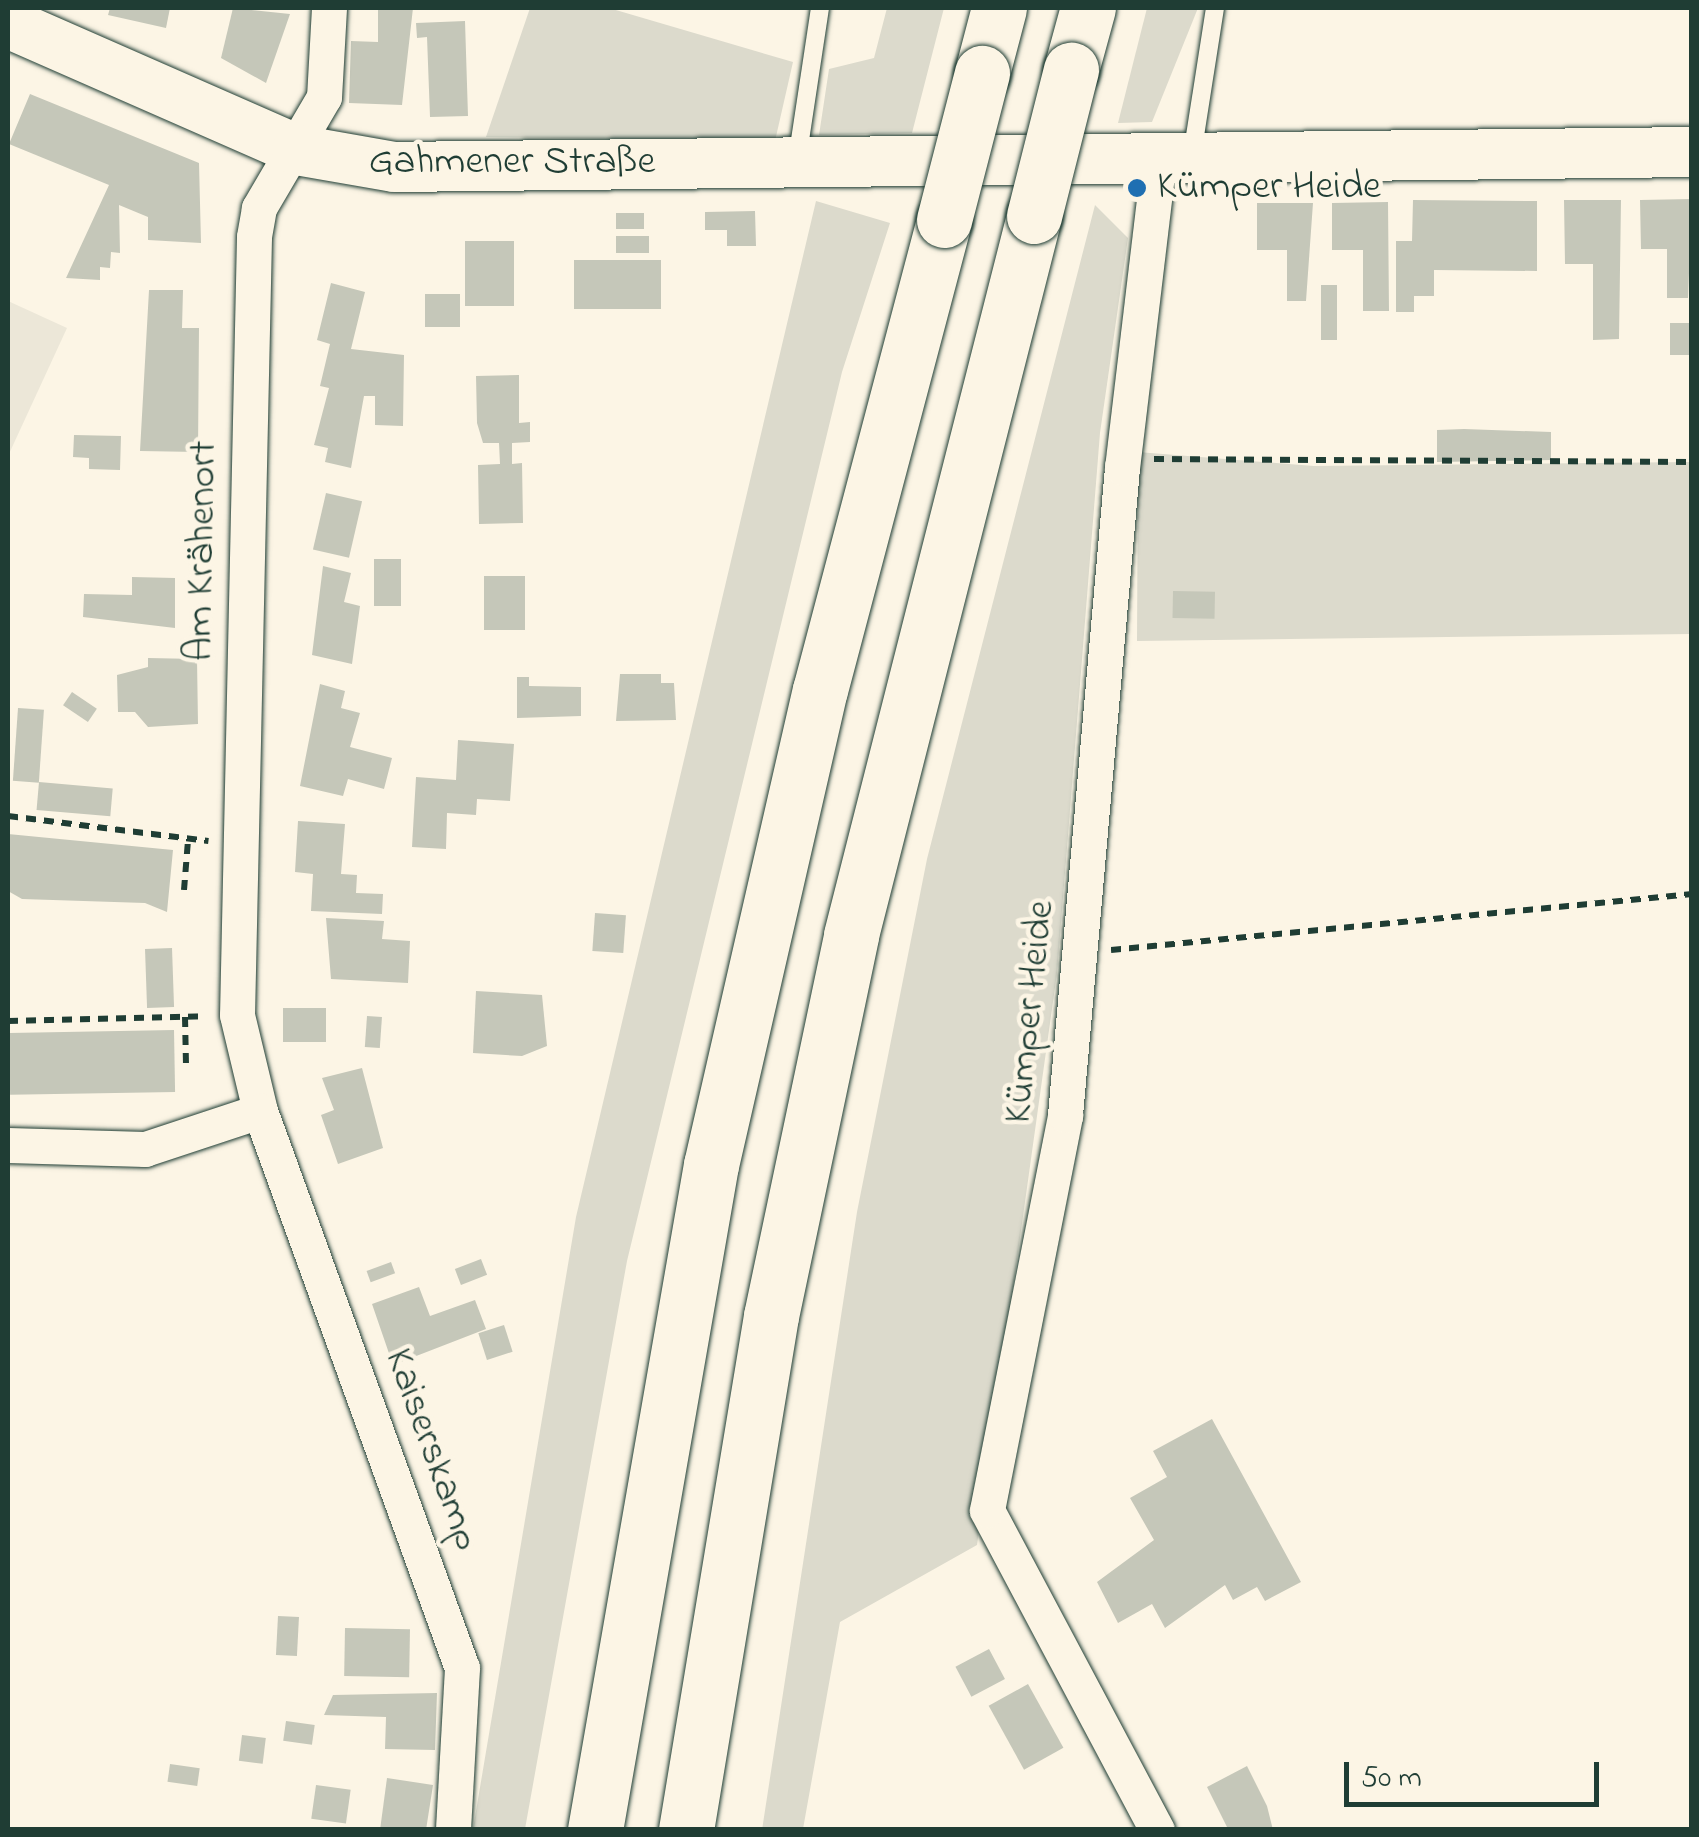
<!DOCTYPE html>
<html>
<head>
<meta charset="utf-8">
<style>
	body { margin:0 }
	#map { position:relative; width:1699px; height:1837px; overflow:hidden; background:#fcf5e5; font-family:"Indie Flower",sans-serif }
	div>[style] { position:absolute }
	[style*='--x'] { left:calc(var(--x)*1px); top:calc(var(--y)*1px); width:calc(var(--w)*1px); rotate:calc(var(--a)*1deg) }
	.built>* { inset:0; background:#ece7d8 }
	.green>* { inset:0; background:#dcdacc }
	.building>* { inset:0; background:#c5c7b9; transform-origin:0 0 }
	.path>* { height:6px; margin-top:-3px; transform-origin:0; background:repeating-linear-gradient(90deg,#1f3d34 0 10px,transparent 0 18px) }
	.roads { filter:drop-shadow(0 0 2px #1f3d34) drop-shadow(0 0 2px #1f3d34) }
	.lane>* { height:18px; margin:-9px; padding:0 9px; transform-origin:9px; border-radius:9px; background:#fcf5e5 }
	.street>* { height:35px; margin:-17.5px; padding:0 17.5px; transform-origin:17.5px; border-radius:17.5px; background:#fcf5e5 }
	.secondary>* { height:50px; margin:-25px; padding:0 25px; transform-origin:25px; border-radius:25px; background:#fcf5e5 }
	.highway>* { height:55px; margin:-27.5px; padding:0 27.5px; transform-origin:27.5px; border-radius:27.5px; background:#fcf5e5 }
	.bridges { filter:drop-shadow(0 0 2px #1f3d34) drop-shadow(0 0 2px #1f3d34) }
	.highway-bridge>* { height:55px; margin:-27.5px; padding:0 27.5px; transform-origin:27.5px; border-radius:27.5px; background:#fcf5e5 }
	.dots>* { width:28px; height:28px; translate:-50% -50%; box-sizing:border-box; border:5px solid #fcf5e5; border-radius:50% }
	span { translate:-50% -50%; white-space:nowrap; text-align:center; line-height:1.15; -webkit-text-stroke:9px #fcf5e5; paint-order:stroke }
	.street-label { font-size:40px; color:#1f3d34 }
	.poi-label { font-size:40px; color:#1f3d34 }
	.left { translate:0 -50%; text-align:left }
	.frame { position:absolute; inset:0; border:10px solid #1f3d34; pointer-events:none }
	.scale { position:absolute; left:1344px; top:1762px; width:255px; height:45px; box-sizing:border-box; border:5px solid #1f3d34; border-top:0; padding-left:12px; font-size:30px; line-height:35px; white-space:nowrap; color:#1f3d34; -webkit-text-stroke:8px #fcf5e5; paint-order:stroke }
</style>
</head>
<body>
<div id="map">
	<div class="built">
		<div style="clip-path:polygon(8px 301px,67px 328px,8px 456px)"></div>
	</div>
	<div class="green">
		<div style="clip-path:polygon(530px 8px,609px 8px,793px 62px,775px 141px,486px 137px)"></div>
		<div style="clip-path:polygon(887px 8px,944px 8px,912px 133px,819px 135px,829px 69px,874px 58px)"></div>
		<div style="clip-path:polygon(1147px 8px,1198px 8px,1152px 122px,1118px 123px)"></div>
		<div style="clip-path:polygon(816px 201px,890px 223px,842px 372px,627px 1261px,525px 1829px,473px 1829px,576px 1217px)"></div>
		<div style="clip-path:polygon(1095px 205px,1128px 238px,1100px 433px,1057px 973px,977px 1545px,840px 1622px,803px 1829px,762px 1830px,857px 1212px,927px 859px)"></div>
		<div style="clip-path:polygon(1138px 452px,1314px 466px,1691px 462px,1691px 634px,1137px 641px)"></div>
	</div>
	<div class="building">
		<div style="clip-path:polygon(110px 8px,170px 8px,166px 28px,108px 15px)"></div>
		<div style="clip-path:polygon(233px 8px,290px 14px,266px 83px,221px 58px)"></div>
		<div style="clip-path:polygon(378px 8px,413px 8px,402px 105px,349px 103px,351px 41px,378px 42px)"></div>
		<div style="clip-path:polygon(465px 21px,468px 116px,430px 117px,427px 37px,417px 38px,416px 23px)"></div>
		<div style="clip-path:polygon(30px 94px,199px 163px,201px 243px,148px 240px,148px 217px,119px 205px,120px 253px,111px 252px,110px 268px,100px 267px,100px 280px,66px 278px,109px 185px,9px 144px)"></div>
		<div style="clip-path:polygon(1692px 199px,1688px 298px,1667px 298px,1667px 249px,1641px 249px,1640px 200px)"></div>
		<div style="clip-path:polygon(1413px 200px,1537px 201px,1537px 271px,1434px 270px,1434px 296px,1414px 296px,1414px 312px,1396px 312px,1396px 241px,1412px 241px)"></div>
		<div style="clip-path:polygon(1564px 200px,1621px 200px,1619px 339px,1593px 340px,1593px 264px,1565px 264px)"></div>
		<div style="clip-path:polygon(1388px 202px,1389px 311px,1363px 311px,1363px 250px,1332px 250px,1332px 203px)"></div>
		<div style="clip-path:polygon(1257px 203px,1313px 203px,1306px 301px,1287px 301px,1287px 250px,1257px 250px)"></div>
		<div style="clip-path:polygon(755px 211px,756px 246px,727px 246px,727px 230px,705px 230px,705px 212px)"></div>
		<div style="left:644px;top:213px;width:16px;height:28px;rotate:90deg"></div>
		<div style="left:616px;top:236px;width:33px;height:17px"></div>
		<div style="left:465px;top:241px;width:49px;height:65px"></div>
		<div style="left:574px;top:260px;width:87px;height:49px"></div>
		<div style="clip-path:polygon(331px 283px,365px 292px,351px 349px,404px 355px,403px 426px,375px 425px,375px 396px,364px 396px,351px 468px,325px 462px,328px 448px,314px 445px,329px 388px,320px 386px,330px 344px,317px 340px)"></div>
		<div style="left:1321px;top:285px;width:16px;height:55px"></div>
		<div style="clip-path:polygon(149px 290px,183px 290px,182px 328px,199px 328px,198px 452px,140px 451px)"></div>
		<div style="left:460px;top:294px;width:33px;height:35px;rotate:90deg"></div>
		<div style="left:1670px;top:323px;width:22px;height:32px"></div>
		<div style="clip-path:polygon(519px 375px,519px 423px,530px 422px,530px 442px,512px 443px,512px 464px,522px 463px,523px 523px,479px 524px,478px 465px,500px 464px,499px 443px,483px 443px,477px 423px,476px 376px)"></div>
		<div style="clip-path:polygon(1464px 429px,1551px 432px,1551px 460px,1437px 462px,1437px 430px)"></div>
		<div style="clip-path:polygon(74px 435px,121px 436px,120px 470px,89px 469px,89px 458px,73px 457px)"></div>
		<div style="left:326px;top:493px;width:37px;height:58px;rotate:13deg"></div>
		<div style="left:374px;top:559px;width:27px;height:47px"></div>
		<div style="clip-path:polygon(323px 566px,351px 573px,344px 602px,360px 606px,352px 664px,312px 655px)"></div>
		<div style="left:525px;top:576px;width:54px;height:41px;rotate:90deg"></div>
		<div style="clip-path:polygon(132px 577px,175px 578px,175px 628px,83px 617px,84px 594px,132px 595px)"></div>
		<div style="left:1173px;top:591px;width:42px;height:27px;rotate:1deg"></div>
		<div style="clip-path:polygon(148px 658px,197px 659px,198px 724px,148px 727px,135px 712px,118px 712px,117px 675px,148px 667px)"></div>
		<div style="clip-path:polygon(620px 674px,661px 674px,661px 683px,674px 683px,676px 720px,616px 721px)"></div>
		<div style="clip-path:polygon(517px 677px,529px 677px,529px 686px,581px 687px,581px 716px,517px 718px)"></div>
		<div style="clip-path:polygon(320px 684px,345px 691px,341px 708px,360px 713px,350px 747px,392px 758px,384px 789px,348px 779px,343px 796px,300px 786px)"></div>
		<div style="left:72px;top:692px;width:30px;height:16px;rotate:34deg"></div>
		<div style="left:18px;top:708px;width:26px;height:73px;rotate:4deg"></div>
		<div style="clip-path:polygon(458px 740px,514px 744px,510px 801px,477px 799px,476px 815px,447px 813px,446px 849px,412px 847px,416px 777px,456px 780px)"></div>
		<div style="left:39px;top:782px;width:74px;height:28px;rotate:5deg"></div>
		<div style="clip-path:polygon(298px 821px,345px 824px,341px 874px,357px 875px,356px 893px,383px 894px,382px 914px,311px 911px,313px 874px,295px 872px)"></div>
		<div style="clip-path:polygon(8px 834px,173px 850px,167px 912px,145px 903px,22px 899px,8px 891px)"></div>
		<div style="left:595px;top:913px;width:31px;height:38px;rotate:4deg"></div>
		<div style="clip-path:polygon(326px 918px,384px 921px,382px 939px,410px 941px,408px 983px,331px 979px)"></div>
		<div style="left:172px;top:948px;width:59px;height:27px;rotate:88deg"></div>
		<div style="clip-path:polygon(476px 991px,542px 995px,547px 1046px,522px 1056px,473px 1053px)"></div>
		<div style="left:283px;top:1008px;width:43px;height:34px"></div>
		<div style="left:367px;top:1016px;width:15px;height:31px;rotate:4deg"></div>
		<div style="left:174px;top:1030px;width:62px;height:165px;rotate:89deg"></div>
		<div style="clip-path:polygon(362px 1068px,383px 1148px,338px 1164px,321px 1115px,334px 1110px,322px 1078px)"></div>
		<div style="left:481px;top:1259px;width:17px;height:28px;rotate:69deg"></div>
		<div style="left:391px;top:1262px;width:12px;height:26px;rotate:70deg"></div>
		<div style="clip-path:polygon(419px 1287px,430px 1316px,475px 1300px,486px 1329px,393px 1365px,372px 1304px)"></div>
		<div style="left:504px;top:1325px;width:28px;height:27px;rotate:72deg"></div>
		<div style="clip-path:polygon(1212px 1419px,1301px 1582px,1265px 1601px,1257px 1587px,1233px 1600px,1225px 1585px,1165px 1628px,1152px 1604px,1118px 1623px,1097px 1582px,1154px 1540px,1130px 1498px,1167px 1477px,1153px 1451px)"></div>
		<div style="left:278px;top:1616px;width:21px;height:39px;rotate:3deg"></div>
		<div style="left:345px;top:1628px;width:65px;height:48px;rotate:1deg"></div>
		<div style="left:989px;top:1649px;width:34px;height:38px;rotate:62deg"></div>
		<div style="left:1028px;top:1684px;width:73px;height:45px;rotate:61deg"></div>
		<div style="clip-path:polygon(437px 1693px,435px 1750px,385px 1749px,386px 1717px,324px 1715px,333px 1695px)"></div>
		<div style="left:286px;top:1721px;width:29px;height:20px;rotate:8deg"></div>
		<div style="left:242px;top:1735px;width:24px;height:26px;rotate:7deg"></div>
		<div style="left:170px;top:1764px;width:30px;height:18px;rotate:8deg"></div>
		<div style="clip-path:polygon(1247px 1766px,1267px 1806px,1273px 1830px,1227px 1827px,1207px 1787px)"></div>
		<div style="clip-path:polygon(387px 1778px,433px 1785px,426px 1830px,380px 1830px)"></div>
		<div style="left:316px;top:1785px;width:35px;height:34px;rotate:8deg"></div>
	</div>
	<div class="path">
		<div style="--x:1154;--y:459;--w:538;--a:0.32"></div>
		<div style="--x:8;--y:816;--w:202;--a:7.1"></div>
		<div style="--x:184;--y:890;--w:50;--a:-85.4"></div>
		<div style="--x:1111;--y:950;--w:584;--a:-5.51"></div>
		<div style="--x:185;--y:1017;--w:49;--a:88.8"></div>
		<div style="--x:8;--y:1021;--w:198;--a:-1.4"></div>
	</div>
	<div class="roads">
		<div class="lane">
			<div style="--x:1192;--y:155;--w:149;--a:-81.1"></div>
			<div style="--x:797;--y:160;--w:154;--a:-81.4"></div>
		</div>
		<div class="street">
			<div style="--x:329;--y:8;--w:89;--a:93.2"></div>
			<div style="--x:324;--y:97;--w:129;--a:120.4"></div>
			<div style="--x:259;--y:208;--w:29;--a:100"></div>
			<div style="--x:254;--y:237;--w:778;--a:91.25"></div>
			<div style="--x:237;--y:1015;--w:99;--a:76.5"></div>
			<div style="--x:260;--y:1111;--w:592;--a:70.07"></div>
			<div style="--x:462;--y:1668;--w:162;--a:93.2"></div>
			<div style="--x:8;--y:1145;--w:137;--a:1.7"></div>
			<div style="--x:145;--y:1149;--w:121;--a:-18.3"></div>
			<div style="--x:1157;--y:1830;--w:362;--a:-118"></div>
			<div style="--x:987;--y:1510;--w:403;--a:-78.8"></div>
			<div style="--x:1065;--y:1115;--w:650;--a:-84.97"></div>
			<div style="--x:1122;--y:468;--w:312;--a:-83.2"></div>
		</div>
		<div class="secondary">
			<div style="--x:8;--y:23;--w:316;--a:23.7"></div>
			<div style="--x:297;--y:150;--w:98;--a:9.9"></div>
			<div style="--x:394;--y:167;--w:1298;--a:-0.66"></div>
		</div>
		<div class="highway">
			<div style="--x:1071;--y:70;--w:64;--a:-74.7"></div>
			<div style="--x:982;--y:73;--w:67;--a:-75.3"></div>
			<div style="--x:595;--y:1830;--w:675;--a:-80.11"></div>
			<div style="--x:711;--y:1165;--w:487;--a:-77.1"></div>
			<div style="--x:820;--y:690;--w:486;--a:-75.2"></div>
			<div style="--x:686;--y:1830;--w:521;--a:-80.61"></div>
			<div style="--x:771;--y:1316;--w:389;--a:-78.1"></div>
			<div style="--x:851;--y:935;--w:742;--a:-75.72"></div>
		</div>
	</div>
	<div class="bridges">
		<div class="highway-bridge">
			<div style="--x:1034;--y:216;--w:151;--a:-75.8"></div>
			<div style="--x:944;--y:220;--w:152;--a:-75.5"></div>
		</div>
	</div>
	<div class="dots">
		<div style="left:1137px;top:188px;background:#1f6fb2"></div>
	</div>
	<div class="street-label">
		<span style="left:512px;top:163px">Gahmener Straße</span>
		<span style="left:203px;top:551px;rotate:-89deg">Am Krähenort</span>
		<span style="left:1031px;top:1012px;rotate:-84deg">Kümper Heide</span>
		<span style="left:431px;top:1450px;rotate:70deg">Kaiserskamp</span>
	</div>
	<div class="poi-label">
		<span class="left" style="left:1157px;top:188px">Kümper Heide</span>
	</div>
	<div class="frame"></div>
	<div class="scale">50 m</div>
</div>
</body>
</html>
